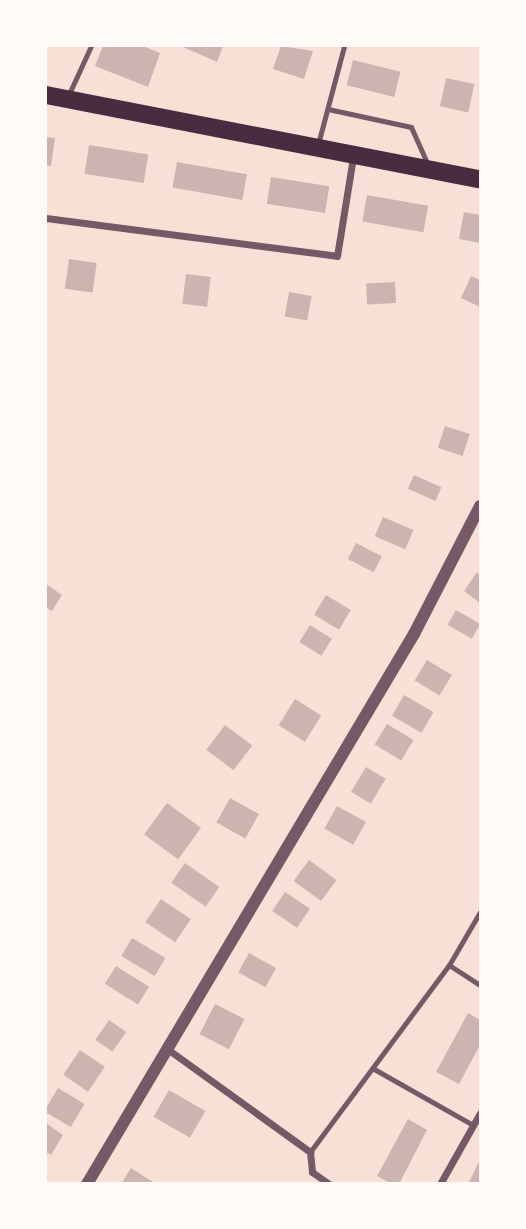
<!DOCTYPE html>
<html>
<head>
<meta charset="utf-8">
<style>
	body { margin:0 }
	#map { position:relative; width:526px; height:1229px; overflow:hidden; background:#f7e1d7; font-family:"Work Sans",sans-serif }
	div>[style] { position:absolute }
	[style*='--x'] { left:calc(var(--x)*1px); top:calc(var(--y)*1px); width:calc(var(--w)*1px); rotate:calc(var(--a)*1deg) }
	.building>* { inset:0; background:#ccb4b1; transform-origin:0 0 }
	.service>* { height:5px; margin:-2.5px; padding:0 2.5px; transform-origin:2.5px; border-radius:2.5px; background:#755966 }
	.minor>* { height:7px; margin:-3.5px; padding:0 3.5px; transform-origin:3.5px; border-radius:3.5px; background:#755966 }
	.tertiary>* { height:12px; margin:-6px; padding:0 6px; transform-origin:6px; border-radius:6px; background:#755966 }
	.primary>* { height:18px; margin:-9px; padding:0 9px; transform-origin:9px; border-radius:9px; background:#4a2c40 }
	span { translate:-50% -50%; white-space:nowrap; text-align:center; line-height:1.15; -webkit-text-stroke:7px #fffaf5; paint-order:stroke }
	.frame { position:absolute; inset:0; border:47px solid #fffaf5; pointer-events:none }
</style>
</head>
<body>
<div id="map">
	<div class="building">
		<div style="clip-path:polygon(103px 46px,143px 46px,160px 53px,148px 87px,95px 66px)"></div>
		<div style="clip-path:polygon(181px 46px,223px 46px,217px 62px)"></div>
		<div style="clip-path:polygon(281px 46px,313px 51px,304px 79px,273px 69px)"></div>
		<div style="left:353px;top:60px;width:49px;height:26px;rotate:14deg"></div>
		<div style="left:446px;top:78px;width:29px;height:29px;rotate:12deg"></div>
		<div style="clip-path:polygon(46px 137px,55px 138px,51px 166px,46px 165px)"></div>
		<div style="left:89px;top:145px;width:60px;height:29px;rotate:9deg"></div>
		<div style="left:177px;top:162px;width:71px;height:26px;rotate:10deg"></div>
		<div style="left:271px;top:177px;width:59px;height:27px;rotate:9deg"></div>
		<div style="left:367px;top:195px;width:62px;height:27px;rotate:10deg"></div>
		<div style="clip-path:polygon(464px 212px,480px 215px,480px 243px,459px 239px)"></div>
		<div style="left:69px;top:259px;width:28px;height:30px;rotate:8deg"></div>
		<div style="left:186px;top:274px;width:25px;height:30px;rotate:7deg"></div>
		<div style="clip-path:polygon(471px 276px,480px 280px,480px 307px,461px 298px)"></div>
		<div style="left:395px;top:282px;width:21px;height:29px;rotate:87deg"></div>
		<div style="left:289px;top:292px;width:23px;height:25px;rotate:10deg"></div>
		<div style="left:445px;top:426px;width:26px;height:23px;rotate:18deg"></div>
		<div style="left:414px;top:475px;width:30px;height:15px;rotate:24deg"></div>
		<div style="left:383px;top:517px;width:33px;height:21px;rotate:23deg"></div>
		<div style="left:356px;top:543px;width:29px;height:18px;rotate:27deg"></div>
		<div style="clip-path:polygon(477px 572px,480px 575px,480px 603px,464px 591px)"></div>
		<div style="clip-path:polygon(46px 584px,62px 595px,52px 611px,46px 607px)"></div>
		<div style="left:326px;top:595px;width:29px;height:23px;rotate:31deg"></div>
		<div style="left:456px;top:610px;width:28px;height:17px;rotate:30deg"></div>
		<div style="left:310px;top:625px;width:26px;height:20px;rotate:32deg"></div>
		<div style="left:427px;top:660px;width:29px;height:24px;rotate:31deg"></div>
		<div style="left:404px;top:695px;width:34px;height:24px;rotate:30deg"></div>
		<div style="left:295px;top:699px;width:31px;height:31px;rotate:32deg"></div>
		<div style="left:387px;top:724px;width:31px;height:24px;rotate:31deg"></div>
		<div style="left:225px;top:725px;width:34px;height:31px;rotate:37deg"></div>
		<div style="left:366px;top:767px;width:23px;height:29px;rotate:31deg"></div>
		<div style="left:230px;top:798px;width:33px;height:28px;rotate:29deg"></div>
		<div style="left:167px;top:803px;width:42px;height:39px;rotate:36deg"></div>
		<div style="left:337px;top:806px;width:33px;height:26px;rotate:29deg"></div>
		<div style="left:309px;top:860px;width:34px;height:26px;rotate:36deg"></div>
		<div style="left:185px;top:863px;width:42px;height:24px;rotate:35deg"></div>
		<div style="left:285px;top:892px;width:30px;height:23px;rotate:34deg"></div>
		<div style="left:161px;top:899px;width:36px;height:28px;rotate:34deg"></div>
		<div style="left:132px;top:938px;width:39px;height:21px;rotate:31deg"></div>
		<div style="left:249px;top:953px;width:31px;height:22px;rotate:29deg"></div>
		<div style="left:116px;top:966px;width:39px;height:21px;rotate:32deg"></div>
		<div style="left:215px;top:1004px;width:33px;height:34px;rotate:27deg"></div>
		<div style="clip-path:polygon(468px 1013px,480px 1020px,480px 1045px,459px 1084px,436px 1072px)"></div>
		<div style="left:109px;top:1020px;width:21px;height:24px;rotate:35deg"></div>
		<div style="left:80px;top:1050px;width:30px;height:30px;rotate:34deg"></div>
		<div style="left:58px;top:1088px;width:31px;height:27px;rotate:31deg"></div>
		<div style="left:169px;top:1090px;width:42px;height:31px;rotate:30deg"></div>
		<div style="clip-path:polygon(408px 1119px,427px 1130px,399px 1184px,392px 1184px,377px 1176px)"></div>
		<div style="clip-path:polygon(46px 1123px,63px 1135px,51px 1155px,46px 1152px)"></div>
		<div style="clip-path:polygon(480px 1160px,480px 1184px,468px 1184px)"></div>
		<div style="clip-path:polygon(131px 1168px,156px 1184px,121px 1184px)"></div>
	</div>
	<div class="service">
		<div style="--x:68;--y:96;--w:55;--a:-65.3"></div>
		<div style="--x:328;--y:109;--w:85;--a:12.2"></div>
		<div style="--x:411;--y:127;--w:42;--a:65.9"></div>
		<div style="--x:318;--y:144;--w:101;--a:-75.1"></div>
		<div style="--x:449;--y:965;--w:37;--a:33"></div>
		<div style="--x:374;--y:1069;--w:114;--a:29.5"></div>
		<div style="--x:310;--y:1152;--w:233;--a:-53.4"></div>
		<div style="--x:449;--y:965;--w:61;--a:-59.7"></div>
	</div>
	<div class="minor">
		<div style="--x:46;--y:218;--w:293;--a:7.4"></div>
		<div style="--x:337;--y:256;--w:100;--a:-80.8"></div>
		<div style="--x:166;--y:1048;--w:178;--a:35.8"></div>
		<div style="--x:310;--y:1152;--w:20;--a:84"></div>
		<div style="--x:312;--y:1172;--w:21;--a:35"></div>
		<div style="--x:440;--y:1184;--w:81;--a:-60.6"></div>
	</div>
	<div class="tertiary">
		<div style="--x:87;--y:1184;--w:640;--a:-59.27"></div>
		<div style="--x:414;--y:634;--w:144;--a:-62.7"></div>
	</div>
	<div class="primary">
		<div style="--x:46;--y:95;--w:442;--a:11"></div>
	</div>
	<div class="frame"></div>
</div>
</body>
</html>
